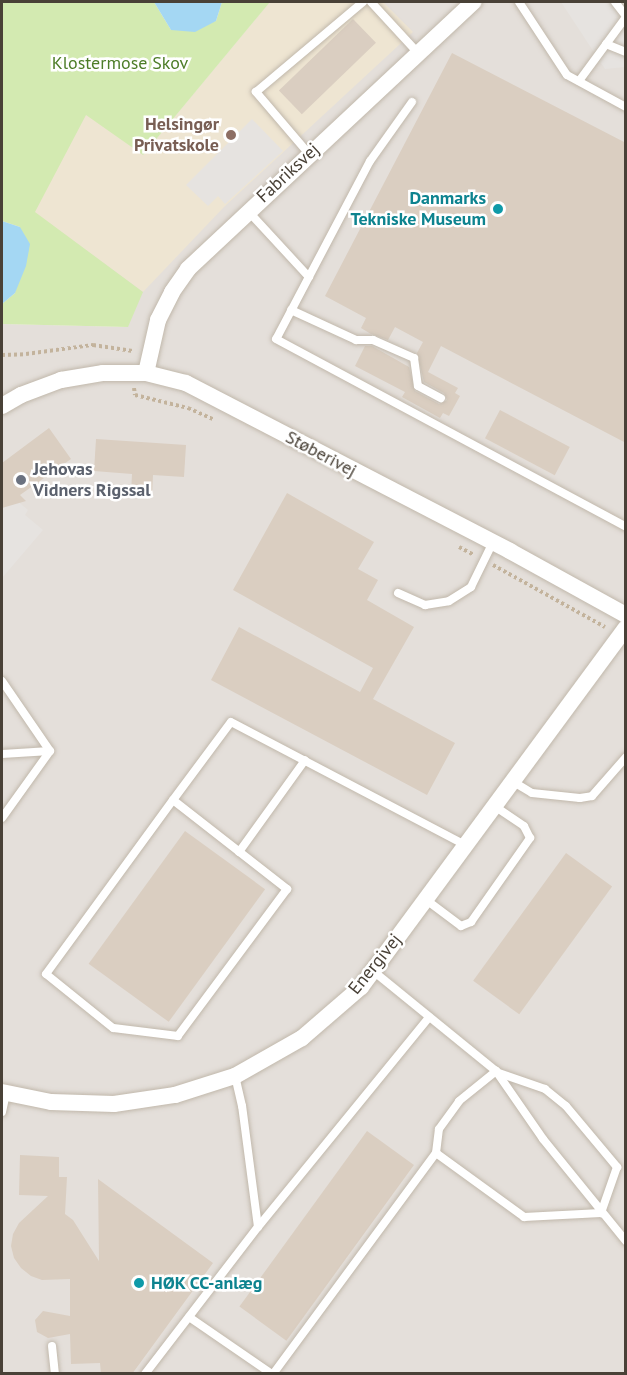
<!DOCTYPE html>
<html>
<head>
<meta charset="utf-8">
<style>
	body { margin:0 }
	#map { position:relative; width:627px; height:1375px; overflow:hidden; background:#f5f0e9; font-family:"PT Sans",sans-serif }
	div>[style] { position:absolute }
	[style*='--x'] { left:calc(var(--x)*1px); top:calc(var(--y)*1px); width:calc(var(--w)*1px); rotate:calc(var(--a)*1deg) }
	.industrial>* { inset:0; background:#e4dfda }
	.education>* { inset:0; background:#eee5d2 }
	.green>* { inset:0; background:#d3eab1 }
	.parking>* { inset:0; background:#e6e3e0 }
	.water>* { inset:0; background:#a4d7f3 }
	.building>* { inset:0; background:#dacec1; transform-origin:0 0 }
	.path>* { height:4px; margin-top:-2px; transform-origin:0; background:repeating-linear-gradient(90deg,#c3b39c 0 3px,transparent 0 6px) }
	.roads { filter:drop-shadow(0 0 2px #c1b8ab) drop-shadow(0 0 2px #c1b8ab) }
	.lane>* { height:8px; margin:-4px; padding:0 4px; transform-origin:4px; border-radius:4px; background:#fff }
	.street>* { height:16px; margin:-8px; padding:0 8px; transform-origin:8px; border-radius:8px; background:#fff }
	.dots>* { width:16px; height:16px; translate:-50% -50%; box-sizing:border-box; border:3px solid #fff; border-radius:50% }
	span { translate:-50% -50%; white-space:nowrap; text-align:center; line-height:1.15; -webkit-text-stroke:5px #fff; paint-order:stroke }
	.park-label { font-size:18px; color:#4d7d28 }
	.education-label { font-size:18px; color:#785e54; font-weight:700 }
	.right { translate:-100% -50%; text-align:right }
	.street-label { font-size:18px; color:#494137 }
	.culture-label { font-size:18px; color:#0d838f; font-weight:700 }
	.left { translate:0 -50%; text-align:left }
	.worship-label { font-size:18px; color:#5b616d; font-weight:700 }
	.frame { position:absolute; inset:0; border:3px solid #494137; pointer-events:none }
</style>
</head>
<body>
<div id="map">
	<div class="industrial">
		<div style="clip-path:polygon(270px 2px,625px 2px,625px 1373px,2px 1374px,2px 324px,128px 327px,34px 212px,86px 114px,143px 155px)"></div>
	</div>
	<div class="education">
		<div style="clip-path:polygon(270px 2px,383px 2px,413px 32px,224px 207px,143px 292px,34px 212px,86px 114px,143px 155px)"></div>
	</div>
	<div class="green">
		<div style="clip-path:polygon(2px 2px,154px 2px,171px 30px,216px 21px,222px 2px,270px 2px,143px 155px,86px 115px,35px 212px,143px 292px,128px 327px,2px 324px,2px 304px,15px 293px,20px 227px,2px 221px)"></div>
	</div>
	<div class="parking">
		<div style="clip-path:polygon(561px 2px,625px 2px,625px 67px,605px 69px)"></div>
		<div style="clip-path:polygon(252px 119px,283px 151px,225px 204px,218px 196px,208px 206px,186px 185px)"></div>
		<div style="clip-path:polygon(15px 499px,28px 510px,25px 515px,43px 530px,2px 578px,2px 504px,3px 506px)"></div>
	</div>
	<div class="water">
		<div style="clip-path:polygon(154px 2px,222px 2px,216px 21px,195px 32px,171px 30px)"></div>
		<div style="clip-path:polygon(2px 221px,20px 227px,30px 244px,26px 266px,15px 293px,2px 304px)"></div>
	</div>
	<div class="building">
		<div style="left:353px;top:19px;width:33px;height:103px;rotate:46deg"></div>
		<div style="clip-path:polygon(452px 53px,626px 143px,626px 443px,441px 346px,428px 372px,458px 388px,455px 393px,460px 396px,449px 416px,443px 413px,440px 418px,402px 397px,405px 392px,355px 366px,365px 346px,372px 346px,409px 367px,415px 391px,439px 404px,447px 400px,444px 393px,424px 382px,417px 353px,423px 342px,395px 327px,388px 340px,371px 334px,361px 328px,366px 318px,325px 296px)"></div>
		<div style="left:500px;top:410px;width:79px;height:32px;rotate:28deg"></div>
		<div style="clip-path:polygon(49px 428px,71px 459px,20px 495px,26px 501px,2px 508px,2px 463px)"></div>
		<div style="clip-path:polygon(96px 439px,186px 445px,184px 477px,153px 475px,152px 496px,131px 494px,132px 474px,94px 471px)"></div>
		<div style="clip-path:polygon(287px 493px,374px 542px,358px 569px,378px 580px,367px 600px,414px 627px,373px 699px,455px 743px,427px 795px,211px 680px,239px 627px,360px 692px,373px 668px,233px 590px)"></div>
		<div style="left:185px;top:831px;width:99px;height:164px;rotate:36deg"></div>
		<div style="left:566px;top:853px;width:57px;height:158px;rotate:36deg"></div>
		<div style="left:367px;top:1131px;width:58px;height:217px;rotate:36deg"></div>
		<div style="clip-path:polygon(20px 1155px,59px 1157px,59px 1177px,67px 1177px,65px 1214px,73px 1220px,99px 1261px,98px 1179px,213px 1263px,132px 1374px,101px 1374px,100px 1363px,71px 1364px,70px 1334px,48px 1338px,37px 1332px,35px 1320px,43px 1311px,70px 1316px,70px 1279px,42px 1280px,31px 1276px,21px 1268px,14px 1258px,11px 1246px,13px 1234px,19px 1223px,48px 1196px,19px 1195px)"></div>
	</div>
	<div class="path">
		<div style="--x:2;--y:355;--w:24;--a:-2"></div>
		<div style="--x:26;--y:354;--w:68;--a:-7.7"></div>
		<div style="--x:93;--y:345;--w:40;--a:8.5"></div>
		<div style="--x:134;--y:388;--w:7;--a:82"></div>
		<div style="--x:135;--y:395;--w:55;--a:13.8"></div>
		<div style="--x:188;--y:408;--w:27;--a:24"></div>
		<div style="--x:459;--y:547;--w:17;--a:28"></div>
		<div style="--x:493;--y:565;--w:128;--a:29"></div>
	</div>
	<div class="roads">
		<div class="lane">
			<div style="--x:371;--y:2;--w:69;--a:47.3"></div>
			<div style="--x:519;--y:2;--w:87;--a:56.7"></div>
			<div style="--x:567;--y:75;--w:67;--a:28.5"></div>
			<div style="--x:615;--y:2;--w:18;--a:52"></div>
			<div style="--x:606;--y:44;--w:22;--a:22"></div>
			<div style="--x:579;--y:81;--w:79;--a:-53.7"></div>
			<div style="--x:412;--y:102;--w:72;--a:125.4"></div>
			<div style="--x:370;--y:161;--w:201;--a:117.8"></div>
			<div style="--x:276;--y:339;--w:397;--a:28.2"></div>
			<div style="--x:309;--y:154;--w:82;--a:-130.5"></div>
			<div style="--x:256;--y:92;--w:140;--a:-40.1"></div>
			<div style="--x:248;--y:211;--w:90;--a:47.3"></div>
			<div style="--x:291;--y:310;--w:72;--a:24.8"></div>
			<div style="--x:356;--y:340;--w:17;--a:0"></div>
			<div style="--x:373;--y:340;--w:45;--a:23.7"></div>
			<div style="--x:414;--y:358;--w:28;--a:82"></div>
			<div style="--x:418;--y:386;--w:26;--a:28"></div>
			<div style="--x:398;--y:593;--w:30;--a:24"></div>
			<div style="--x:425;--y:605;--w:24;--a:-9"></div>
			<div style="--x:449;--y:601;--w:26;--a:-32"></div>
			<div style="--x:471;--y:587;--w:50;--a:-63.9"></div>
			<div style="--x:2;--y:681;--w:85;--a:55.6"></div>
			<div style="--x:50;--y:751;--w:82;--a:125.6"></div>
			<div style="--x:2;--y:754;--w:48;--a:-3.6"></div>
			<div style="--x:512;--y:781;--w:23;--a:31"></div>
			<div style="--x:532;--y:793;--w:48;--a:5.9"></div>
			<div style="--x:580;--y:798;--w:12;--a:-9"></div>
			<div style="--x:592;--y:796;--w:52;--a:-48.9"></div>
			<div style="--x:173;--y:800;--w:145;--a:38"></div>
			<div style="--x:287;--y:889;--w:183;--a:126.6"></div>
			<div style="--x:178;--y:1036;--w:65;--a:-173"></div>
			<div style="--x:113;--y:1028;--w:86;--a:-141.1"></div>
			<div style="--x:46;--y:974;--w:215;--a:-53.9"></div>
			<div style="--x:173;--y:800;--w:97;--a:-53.4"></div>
			<div style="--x:231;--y:722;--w:264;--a:27.7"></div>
			<div style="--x:239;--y:852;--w:113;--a:-54.3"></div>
			<div style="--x:425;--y:899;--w:45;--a:36.9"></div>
			<div style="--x:461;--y:926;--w:11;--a:-22"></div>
			<div style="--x:471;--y:922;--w:103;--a:-54.9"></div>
			<div style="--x:530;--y:838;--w:13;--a:-117"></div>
			<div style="--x:524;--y:826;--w:36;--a:-146"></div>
			<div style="--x:373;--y:971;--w:159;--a:39.1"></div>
			<div style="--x:496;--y:1071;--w:83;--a:55.3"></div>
			<div style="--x:543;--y:1139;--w:132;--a:50.9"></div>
			<div style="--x:496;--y:1072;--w:52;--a:19.1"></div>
			<div style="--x:545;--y:1089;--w:27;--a:39"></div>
			<div style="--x:566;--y:1106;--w:80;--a:50.1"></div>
			<div style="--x:617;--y:1167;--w:49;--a:109.2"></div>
			<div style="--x:2;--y:1112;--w:19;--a:-78"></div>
			<div style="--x:436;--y:1153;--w:109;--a:36"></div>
			<div style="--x:524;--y:1217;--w:77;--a:-3"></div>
			<div style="--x:258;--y:1227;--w:271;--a:-50.8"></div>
			<div style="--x:189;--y:1317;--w:101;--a:34.5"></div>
			<div style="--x:52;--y:1346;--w:28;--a:84"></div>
			<div style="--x:145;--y:1374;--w:185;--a:-52.5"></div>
			<div style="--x:258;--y:1227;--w:122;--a:-97.5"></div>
			<div style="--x:242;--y:1106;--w:31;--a:-103"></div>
			<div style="--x:273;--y:1374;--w:275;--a:-53.6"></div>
			<div style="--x:436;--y:1153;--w:24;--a:-83"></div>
			<div style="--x:439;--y:1129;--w:34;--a:-54"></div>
			<div style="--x:459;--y:1101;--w:48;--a:-39"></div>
		</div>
		<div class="street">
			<div style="--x:146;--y:373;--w:54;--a:-77.2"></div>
			<div style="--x:158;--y:320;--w:31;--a:-63"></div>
			<div style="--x:172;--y:292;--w:28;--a:-55"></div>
			<div style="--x:188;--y:269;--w:391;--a:-43.1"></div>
			<div style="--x:2;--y:406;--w:22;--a:-30"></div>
			<div style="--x:21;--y:395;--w:43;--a:-20.6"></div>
			<div style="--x:61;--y:380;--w:43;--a:-9.5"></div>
			<div style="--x:103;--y:373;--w:43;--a:0"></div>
			<div style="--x:146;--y:373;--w:41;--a:14"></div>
			<div style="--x:186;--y:383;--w:365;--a:27.4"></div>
			<div style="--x:510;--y:551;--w:132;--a:28.9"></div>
			<div style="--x:2;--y:1092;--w:50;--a:11.5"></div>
			<div style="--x:51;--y:1102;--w:63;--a:1.8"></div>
			<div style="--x:114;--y:1104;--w:62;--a:-8.4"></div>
			<div style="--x:175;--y:1095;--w:63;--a:-17.6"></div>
			<div style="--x:235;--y:1076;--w:77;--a:-29.6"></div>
			<div style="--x:302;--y:1038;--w:78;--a:-40.8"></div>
			<div style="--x:361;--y:987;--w:446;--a:-53.6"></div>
		</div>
	</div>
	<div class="dots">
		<div style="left:231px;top:135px;background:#8d6e63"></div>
		<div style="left:498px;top:209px;background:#0f9aa8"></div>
		<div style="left:21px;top:480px;background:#6b7280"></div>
		<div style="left:139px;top:1283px;background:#0f9aa8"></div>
	</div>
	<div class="park-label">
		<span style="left:120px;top:63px">Klostermose Skov</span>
	</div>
	<div class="education-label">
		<span class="right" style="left:219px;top:135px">Helsingør<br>Privatskole</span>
	</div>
	<div class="street-label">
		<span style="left:288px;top:173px;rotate:-43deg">Fabriksvej</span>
		<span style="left:321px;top:454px;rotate:28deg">Støberivej</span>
		<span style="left:375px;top:964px;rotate:-51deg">Energivej</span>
	</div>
	<div class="culture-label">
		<span class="right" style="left:486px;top:209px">Danmarks<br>Tekniske Museum</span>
		<span class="left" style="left:151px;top:1283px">HØK CC-anlæg</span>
	</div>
	<div class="worship-label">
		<span class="left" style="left:33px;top:480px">Jehovas<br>Vidners Rigssal</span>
	</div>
	<div class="frame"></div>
</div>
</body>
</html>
